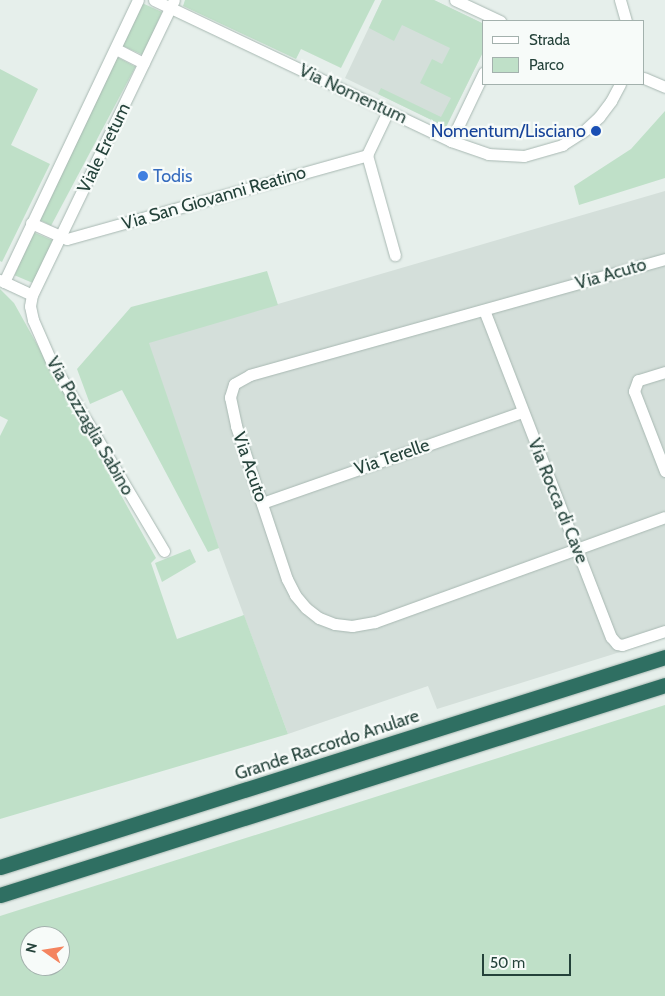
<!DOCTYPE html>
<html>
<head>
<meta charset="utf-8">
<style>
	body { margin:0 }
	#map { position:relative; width:665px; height:996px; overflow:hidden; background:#e6efeb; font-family:Cabin,sans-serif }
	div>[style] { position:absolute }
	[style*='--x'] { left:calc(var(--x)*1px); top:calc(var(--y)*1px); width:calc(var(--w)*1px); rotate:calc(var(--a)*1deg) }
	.built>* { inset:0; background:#d4dfda }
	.green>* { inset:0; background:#bfe0c8; transform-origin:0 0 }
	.roads { filter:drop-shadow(0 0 1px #a8b8b2) drop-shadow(0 0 1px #a8b8b2) }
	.minor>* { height:11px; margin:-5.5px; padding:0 5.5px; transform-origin:5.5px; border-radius:5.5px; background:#fff }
	.motorway>* { height:15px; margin:-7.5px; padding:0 7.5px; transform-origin:7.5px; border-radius:7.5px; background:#2f6f62 }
	.dots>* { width:14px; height:14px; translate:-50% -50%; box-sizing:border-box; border:2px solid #f7fbf9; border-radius:50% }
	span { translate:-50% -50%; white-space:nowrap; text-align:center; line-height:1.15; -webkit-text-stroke:4.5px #f7fbf9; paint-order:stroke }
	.street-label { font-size:18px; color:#24423a }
	.transit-label { font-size:18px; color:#164399 }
	.right { translate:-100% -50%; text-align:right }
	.shop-label { font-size:18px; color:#366cbe }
	.left { translate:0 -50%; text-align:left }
	.legend { position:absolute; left:482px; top:20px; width:162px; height:65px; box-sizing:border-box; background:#f7fbf9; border:1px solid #a3b1ad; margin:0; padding:6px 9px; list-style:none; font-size:15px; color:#24423a }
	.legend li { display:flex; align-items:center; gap:10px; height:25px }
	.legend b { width:25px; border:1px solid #a3b1ad }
	.north { position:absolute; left:20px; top:926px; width:50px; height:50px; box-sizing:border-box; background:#f7fbf9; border:1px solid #a3b1ad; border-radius:50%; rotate:283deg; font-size:14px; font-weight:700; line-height:20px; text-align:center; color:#24423a }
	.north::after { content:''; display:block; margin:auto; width:18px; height:22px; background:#f4845f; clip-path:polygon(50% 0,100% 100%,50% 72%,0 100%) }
	.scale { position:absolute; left:482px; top:954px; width:89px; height:22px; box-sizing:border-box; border:2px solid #24423a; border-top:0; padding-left:6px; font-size:15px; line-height:18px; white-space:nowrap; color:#24423a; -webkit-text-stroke:4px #f7fbf9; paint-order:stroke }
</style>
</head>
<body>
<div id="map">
	<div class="built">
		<div style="clip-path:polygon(382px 0,434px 0,484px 24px,484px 50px,446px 127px,345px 78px)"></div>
		<div style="clip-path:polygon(665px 191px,665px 638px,437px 709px,428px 686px,288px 734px,215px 538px,148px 342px)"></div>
	</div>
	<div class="green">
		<div style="clip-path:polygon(185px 0,375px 0,341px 68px,301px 49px,296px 59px,183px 6px)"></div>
		<div style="clip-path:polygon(382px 0,434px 0,484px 24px,484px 50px,446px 127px,378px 94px,381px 88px,441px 117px,451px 98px,420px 83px,432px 59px,442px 64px,450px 48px,402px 25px,394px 41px,369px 28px)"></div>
		<div style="left:142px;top:3px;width:22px;height:47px;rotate:24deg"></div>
		<div style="left:117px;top:57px;width:21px;height:180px;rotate:28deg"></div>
		<div style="clip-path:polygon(0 69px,38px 89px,11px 145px,50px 164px,2px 262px,0 261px)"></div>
		<div style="clip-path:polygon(665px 111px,665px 178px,579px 205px,574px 186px,631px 149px)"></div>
		<div style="left:33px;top:232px;width:21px;height:47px;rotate:23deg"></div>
		<div style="clip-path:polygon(267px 271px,278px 305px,149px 343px,219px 548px,208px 552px,122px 390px,90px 404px,77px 369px,131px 307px)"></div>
		<div style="clip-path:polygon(0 289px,14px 303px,156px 558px,151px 563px,177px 639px,244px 615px,288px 734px,0 819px,0 436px,8px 420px,0 416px)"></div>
		<div style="clip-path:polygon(190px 549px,196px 562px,162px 582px,155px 563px)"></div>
		<div style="clip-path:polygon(evenodd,665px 705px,665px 996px,0 996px,0 916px,665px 705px,30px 936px,60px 936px,60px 966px,30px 966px,30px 936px)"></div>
	</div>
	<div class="roads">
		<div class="minor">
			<div style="--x:154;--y:0;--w:329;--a:25.4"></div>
			<div style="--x:451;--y:141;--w:39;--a:19"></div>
			<div style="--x:488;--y:154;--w:36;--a:3"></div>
			<div style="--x:524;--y:156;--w:40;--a:-16"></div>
			<div style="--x:562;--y:145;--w:27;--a:-33"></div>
			<div style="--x:585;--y:130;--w:19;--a:-43"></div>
			<div style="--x:599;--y:117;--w:20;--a:-53"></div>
			<div style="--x:611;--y:101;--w:19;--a:-62"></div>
			<div style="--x:455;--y:0;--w:50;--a:25"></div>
			<div style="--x:620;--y:0;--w:22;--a:74"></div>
			<div style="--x:116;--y:49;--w:31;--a:27"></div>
			<div style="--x:644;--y:78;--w:23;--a:23"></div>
			<div style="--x:388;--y:111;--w:49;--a:115.5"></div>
			<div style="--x:367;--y:155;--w:104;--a:74.4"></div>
			<div style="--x:451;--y:141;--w:76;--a:-64.4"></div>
			<div style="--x:31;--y:223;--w:39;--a:24"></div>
			<div style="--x:67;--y:239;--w:312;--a:-15.6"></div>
			<div style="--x:665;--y:259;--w:431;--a:164.4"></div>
			<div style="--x:250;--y:375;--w:18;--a:151"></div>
			<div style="--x:234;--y:384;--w:14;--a:107"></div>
			<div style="--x:230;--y:397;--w:30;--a:78"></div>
			<div style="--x:236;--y:426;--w:161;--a:71.6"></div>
			<div style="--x:287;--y:579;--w:18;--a:63"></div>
			<div style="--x:295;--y:595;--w:17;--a:50"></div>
			<div style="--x:306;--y:608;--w:16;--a:38"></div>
			<div style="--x:319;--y:618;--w:17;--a:21"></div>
			<div style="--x:335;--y:624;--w:17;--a:7"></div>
			<div style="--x:352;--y:626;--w:23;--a:-10"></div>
			<div style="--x:375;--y:622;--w:308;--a:-19.9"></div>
			<div style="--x:0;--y:280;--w:35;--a:25"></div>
			<div style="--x:4;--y:282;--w:312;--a:-64.6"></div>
			<div style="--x:484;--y:310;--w:351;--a:68.8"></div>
			<div style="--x:611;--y:637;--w:9;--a:49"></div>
			<div style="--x:617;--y:644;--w:5;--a:11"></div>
			<div style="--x:622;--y:645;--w:45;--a:-18"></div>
			<div style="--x:665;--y:372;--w:28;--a:163"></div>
			<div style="--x:638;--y:380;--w:12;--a:110"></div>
			<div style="--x:634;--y:391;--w:86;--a:68.8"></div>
			<div style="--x:262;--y:503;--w:275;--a:-19.3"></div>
			<div style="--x:164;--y:551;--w:221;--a:-120.7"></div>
			<div style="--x:51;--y:361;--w:45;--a:-113.7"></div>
			<div style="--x:33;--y:320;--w:14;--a:-102"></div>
			<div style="--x:30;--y:306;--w:11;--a:-80"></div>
			<div style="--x:32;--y:295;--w:327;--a:-64.3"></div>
		</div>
		<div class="motorway">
			<div style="--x:0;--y:867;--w:697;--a:-17.53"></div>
			<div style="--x:0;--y:895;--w:697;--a:-17.53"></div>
		</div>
	</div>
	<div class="dots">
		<div style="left:596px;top:131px;background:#1a4fb4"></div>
		<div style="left:143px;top:176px;background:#3f7fe0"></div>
	</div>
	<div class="street-label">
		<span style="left:353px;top:94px;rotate:25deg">Via Nomentum</span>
		<span style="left:104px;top:148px;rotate:-64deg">Viale Eretum</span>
		<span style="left:214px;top:198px;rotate:-16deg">Via San Giovanni Reatino</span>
		<span style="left:611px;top:274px;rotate:-16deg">Via Acuto</span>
		<span style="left:90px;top:426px;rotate:60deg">Via Pozzaglia Sabino</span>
		<span style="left:392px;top:457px;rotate:-19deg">Via Terelle</span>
		<span style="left:250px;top:467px;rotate:71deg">Via Acuto</span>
		<span style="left:558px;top:501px;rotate:68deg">Via Rocca di Cave</span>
		<span style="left:327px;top:745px;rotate:-18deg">Grande Raccordo Anulare</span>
	</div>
	<div class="transit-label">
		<span class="right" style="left:586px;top:131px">Nomentum/Lisciano</span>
	</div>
	<div class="shop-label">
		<span class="left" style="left:153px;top:176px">Todis</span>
	</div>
	<ul class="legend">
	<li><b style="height:6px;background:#fff"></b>Strada</li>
	<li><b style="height:14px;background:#bfe0c8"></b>Parco</li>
	</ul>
	<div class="north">N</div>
	<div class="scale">50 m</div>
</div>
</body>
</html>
